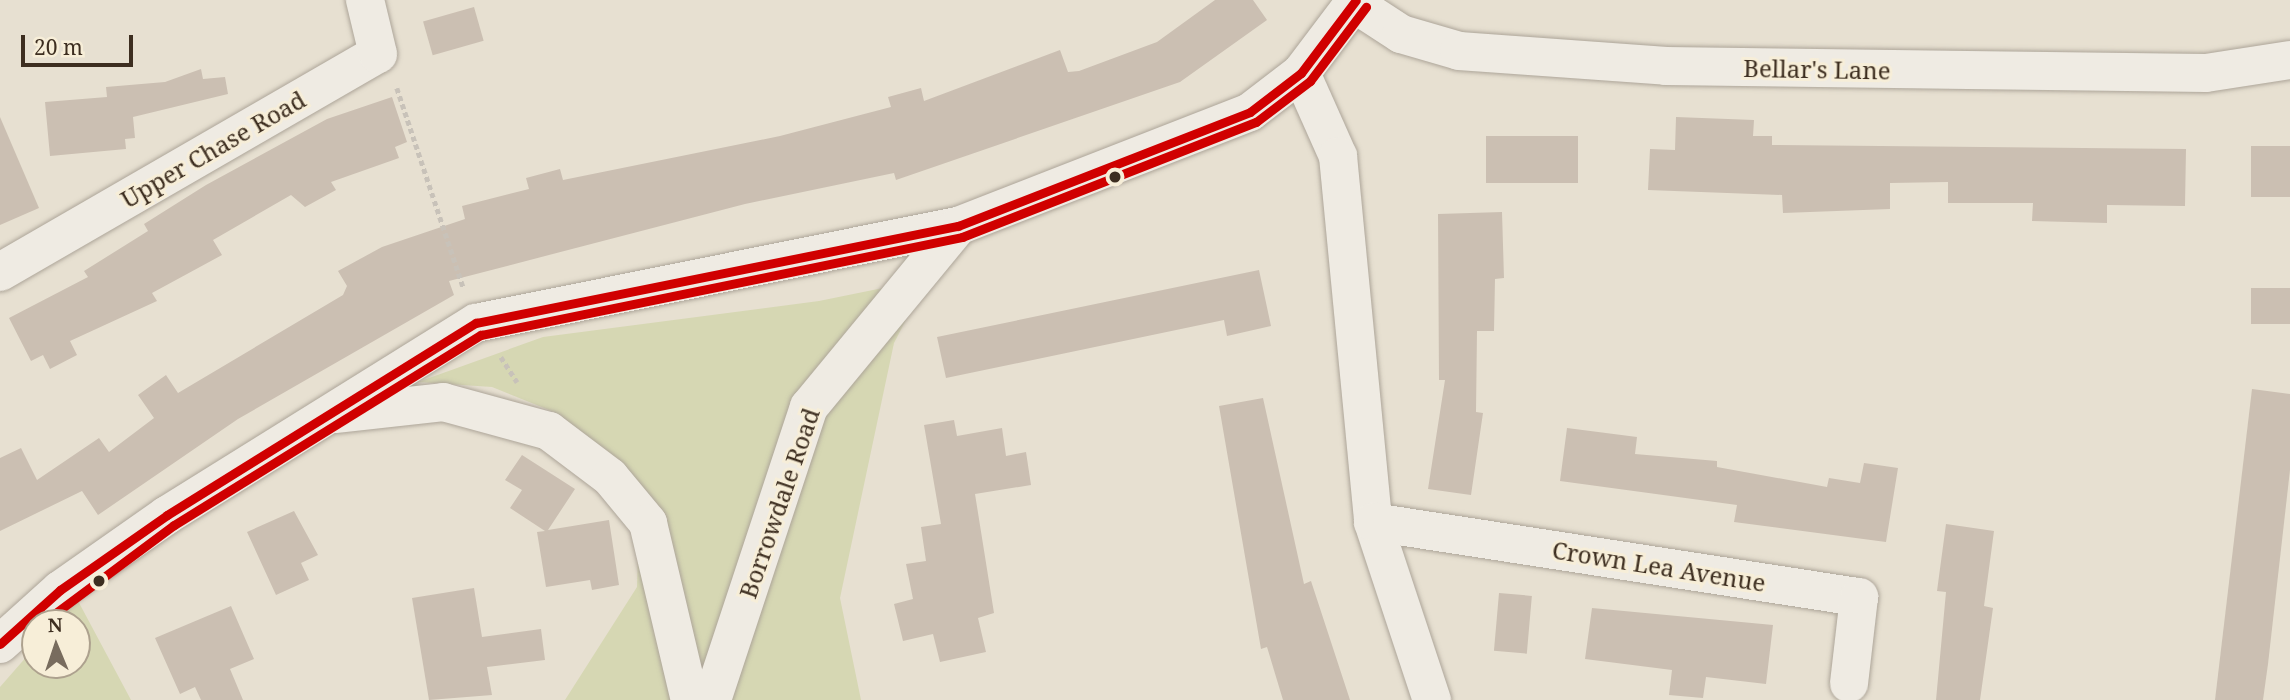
<!DOCTYPE html>
<html>
<head>
<meta charset="utf-8">
<style>
	body { margin:0 }
	#map { position:relative; width:2290px; height:700px; overflow:hidden; background:#e7e0d1; font-family:"Noto Serif",serif }
	div>[style] { position:absolute }
	[style*='--x'] { left:calc(var(--x)*1px); top:calc(var(--y)*1px); width:calc(var(--w)*1px); rotate:calc(var(--a)*1deg) }
	.green>* { inset:0; background:#d6d7b3 }
	.building>* { inset:0; background:#cbbfb2; transform-origin:0 0 }
	.path>* { height:4.5px; margin-top:-2.25px; transform-origin:0; background:repeating-linear-gradient(90deg,#c8c2b9 0 5px,transparent 0 8.5px) }
	.roads { filter:drop-shadow(0 0 2px #ada599) drop-shadow(0 0 2px #ada599) }
	.street>* { height:38px; margin:-19px; padding:0 19px; transform-origin:19px; border-radius:19px; background:#efebe3 }
	.bus-1>* { height:9px; margin:-4.5px; padding:0 4.5px; transform-origin:4.5px; border-radius:4.5px; background:#d00000 }
	.bus-2>* { height:9px; margin:-4.5px; padding:0 4.5px; transform-origin:4.5px; border-radius:4.5px; background:#d00000 }
	.dots>* { width:19px; height:19px; translate:-50% -50%; box-sizing:border-box; border:4px solid #f7eed8; border-radius:50% }
	span { translate:-50% -50%; white-space:nowrap; text-align:center; line-height:1.15; -webkit-text-stroke:6px #f7eed8; paint-order:stroke }
	.street-label { font-size:24px; color:#3d2e20 }
	.north { position:absolute; left:21px; top:609px; width:70px; height:70px; box-sizing:border-box; background:#f7eed8; border:2px solid #ada18e; border-radius:50%; rotate:358deg; font-size:19px; font-weight:700; line-height:28px; text-align:center; color:#3d2e20 }
	.north::after { content:''; display:block; margin:auto; width:24px; height:32px; background:#786c5e; clip-path:polygon(50% 0,100% 100%,50% 72%,0 100%) }
	.scale { position:absolute; left:21px; top:35px; width:112px; height:32px; box-sizing:border-box; border:4px solid #3d2e20; border-top:0; padding-left:9px; font-size:21px; line-height:24px; white-space:nowrap; color:#3d2e20; -webkit-text-stroke:5px #f7eed8; paint-order:stroke }
</style>
</head>
<body>
<div id="map">
	<div class="green">
		<div style="clip-path:polygon(927px 279px,894px 343px,840px 598px,861px 700px,565px 700px,637px 587px,640px 486px,559px 414px,492px 387px,418px 382px,543px 337px,819px 301px)"></div>
		<div style="clip-path:polygon(77px 599px,131px 700px,0 700px,0 687px,35px 647px,35px 665px,77px 665px,77px 623px,56px 623px)"></div>
	</div>
	<div class="building">
		<div style="clip-path:polygon(1215px 0,1253px 0,1267px 20px,1180px 82px,896px 180px,894px 173px,745px 204px,449px 281px,454px 295px,238px 419px,98px 515px,82px 491px,0 531px,0 458px,21px 448px,37px 480px,99px 438px,109px 452px,154px 418px,138px 395px,166px 375px,178px 393px,343px 295px,347px 286px,338px 271px,382px 247px,465px 219px,462px 206px,529px 189px,526px 178px,560px 169px,563px 180px,780px 136px,891px 107px,888px 97px,921px 88px,924px 101px,1060px 50px,1068px 72px,1079px 71px,1157px 42px)"></div>
		<div style="left:474px;top:7px;width:35px;height:53px;rotate:74deg"></div>
		<div style="clip-path:polygon(201px 69px,203px 79px,225px 77px,228px 94px,133px 117px,135px 138px,125px 139px,126px 149px,50px 156px,45px 102px,107px 97px,106px 87px,165px 82px)"></div>
		<div style="clip-path:polygon(392px 97px,407px 142px,395px 147px,399px 158px,331px 182px,336px 190px,305px 207px,291px 195px,213px 240px,222px 255px,152px 293px,157px 301px,70px 341px,77px 355px,50px 369px,43px 355px,31px 361px,9px 318px,88px 277px,84px 271px,148px 231px,144px 224px,206px 185px,327px 119px)"></div>
		<div style="clip-path:polygon(0 117px,39px 208px,0 225px)"></div>
		<div style="clip-path:polygon(1676px 117px,1754px 120px,1753px 136px,1772px 136px,1772px 145px,2186px 149px,2185px 206px,2107px 205px,2107px 223px,2032px 221px,2033px 203px,1948px 203px,1948px 182px,1890px 183px,1890px 209px,1783px 213px,1782px 195px,1648px 190px,1650px 149px,1675px 150px)"></div>
		<div style="left:1486px;top:136px;width:92px;height:47px"></div>
		<div style="left:2290px;top:146px;width:51px;height:39px;rotate:90deg"></div>
		<div style="clip-path:polygon(1502px 212px,1504px 278px,1495px 279px,1494px 331px,1477px 331px,1476px 412px,1483px 413px,1471px 495px,1428px 489px,1445px 380px,1439px 380px,1438px 214px)"></div>
		<div style="clip-path:polygon(1259px 270px,1271px 326px,1227px 336px,1224px 320px,946px 378px,937px 337px)"></div>
		<div style="left:2290px;top:288px;width:36px;height:39px;rotate:90deg"></div>
		<div style="clip-path:polygon(2252px 389px,2290px 394px,2290px 470px,2268px 664px,2263px 700px,2215px 700px)"></div>
		<div style="clip-path:polygon(1263px 398px,1304px 584px,1311px 581px,1350px 700px,1283px 700px,1267px 647px,1261px 649px,1219px 406px)"></div>
		<div style="clip-path:polygon(954px 420px,957px 436px,1002px 428px,1006px 456px,1026px 452px,1031px 485px,975px 494px,994px 613px,978px 618px,986px 652px,940px 662px,933px 634px,903px 641px,894px 604px,913px 599px,906px 564px,926px 561px,921px 527px,941px 524px,924px 425px)"></div>
		<div style="clip-path:polygon(1567px 428px,1637px 437px,1635px 454px,1717px 461px,1717px 467px,1827px 487px,1829px 478px,1860px 483px,1864px 463px,1898px 468px,1886px 542px,1734px 522px,1737px 505px,1560px 481px)"></div>
		<div style="clip-path:polygon(522px 455px,575px 489px,548px 530px,609px 520px,619px 585px,592px 590px,590px 580px,546px 587px,537px 532px,545px 531px,510px 508px,522px 490px,505px 480px)"></div>
		<div style="clip-path:polygon(294px 511px,318px 555px,301px 563px,309px 580px,276px 595px,247px 532px)"></div>
		<div style="clip-path:polygon(1946px 524px,1994px 531px,1984px 606px,1993px 608px,1980px 700px,1936px 700px,1946px 592px,1937px 591px)"></div>
		<div style="clip-path:polygon(474px 588px,482px 637px,541px 629px,545px 660px,487px 667px,492px 695px,429px 700px,412px 598px)"></div>
		<div style="left:1499px;top:593px;width:33px;height:58px;rotate:5deg"></div>
		<div style="clip-path:polygon(231px 606px,254px 659px,230px 669px,243px 700px,201px 700px,195px 687px,180px 694px,155px 638px)"></div>
		<div style="clip-path:polygon(1592px 608px,1773px 625px,1766px 684px,1706px 677px,1703px 698px,1669px 695px,1672px 670px,1585px 659px)"></div>
	</div>
	<div class="path">
		<div style="--x:397;--y:88;--w:212;--a:71.6"></div>
		<div style="--x:501;--y:357;--w:30;--a:57"></div>
	</div>
	<div class="roads">
		<div class="street">
			<div style="--x:1355;--y:4;--w:55;--a:33.1"></div>
			<div style="--x:1401;--y:34;--w:60;--a:16.3"></div>
			<div style="--x:1459;--y:51;--w:208;--a:4.1"></div>
			<div style="--x:1666;--y:66;--w:540;--a:0.74"></div>
			<div style="--x:2206;--y:73;--w:85;--a:-8.8"></div>
			<div style="--x:1301;--y:73;--w:91;--a:66"></div>
			<div style="--x:1338;--y:156;--w:368;--a:84.5"></div>
			<div style="--x:1373;--y:522;--w:188;--a:71.7"></div>
			<div style="--x:0;--y:272;--w:436;--a:-30"></div>
			<div style="--x:378;--y:54;--w:56;--a:-103.5"></div>
			<div style="--x:335;--y:414;--w:109;--a:-6.3"></div>
			<div style="--x:443;--y:402;--w:110;--a:15.3"></div>
			<div style="--x:549;--y:431;--w:76;--a:37"></div>
			<div style="--x:610;--y:477;--w:60;--a:50.4"></div>
			<div style="--x:648;--y:523;--w:182;--a:76.7"></div>
			<div style="--x:1373;--y:522;--w:492;--a:8.8"></div>
			<div style="--x:1859;--y:597;--w:87;--a:96.6"></div>
			<div style="--x:0;--y:644;--w:81;--a:-42"></div>
			<div style="--x:60;--y:590;--w:131;--a:-35"></div>
			<div style="--x:167;--y:515;--w:364;--a:-31.9"></div>
			<div style="--x:476;--y:323;--w:492;--a:-11.4"></div>
			<div style="--x:958;--y:226;--w:313;--a:-21.3"></div>
			<div style="--x:1250;--y:112;--w:64;--a:-37.4"></div>
			<div style="--x:1301;--y:73;--w:91;--a:-53"></div>
			<div style="--x:712;--y:700;--w:309;--a:-71.7"></div>
			<div style="--x:809;--y:407;--w:234;--a:-50.5"></div>
		</div>
	</div>
	<div class="bus-1">
		<div style="--x:0;--y:644;--w:81;--a:-42"></div>
		<div style="--x:60;--y:590;--w:131;--a:-35"></div>
		<div style="--x:167;--y:515;--w:364;--a:-31.9"></div>
		<div style="--x:476;--y:323;--w:492;--a:-11.4"></div>
		<div style="--x:958;--y:226;--w:313;--a:-21.3"></div>
		<div style="--x:1250;--y:112;--w:64;--a:-37.4"></div>
		<div style="--x:1301;--y:73;--w:91;--a:-53"></div>
	</div>
	<div class="bus-2">
		<div style="--x:42;--y:623;--w:164;--a:-36.6"></div>
		<div style="--x:174;--y:525;--w:361;--a:-31.8"></div>
		<div style="--x:481;--y:335;--w:491;--a:-11.5"></div>
		<div style="--x:962;--y:237;--w:316;--a:-21.4"></div>
		<div style="--x:1256;--y:122;--w:68;--a:-37.2"></div>
		<div style="--x:1310;--y:81;--w:93;--a:-52.9"></div>
	</div>
	<div class="dots">
		<div style="left:1115px;top:177px;background:#3d2e20"></div>
		<div style="left:99px;top:581px;background:#3d2e20"></div>
	</div>
	<div class="street-label">
		<span style="left:1817px;top:69px;rotate:1deg">Bellar's Lane</span>
		<span style="left:213px;top:149px;rotate:-30deg">Upper Chase Road</span>
		<span style="left:779px;top:503px;rotate:-71deg">Borrowdale Road</span>
		<span style="left:1659px;top:566px;rotate:9deg">Crown Lea Avenue</span>
	</div>
	<div class="north">N</div>
	<div class="scale">20 m</div>
</div>
</body>
</html>
